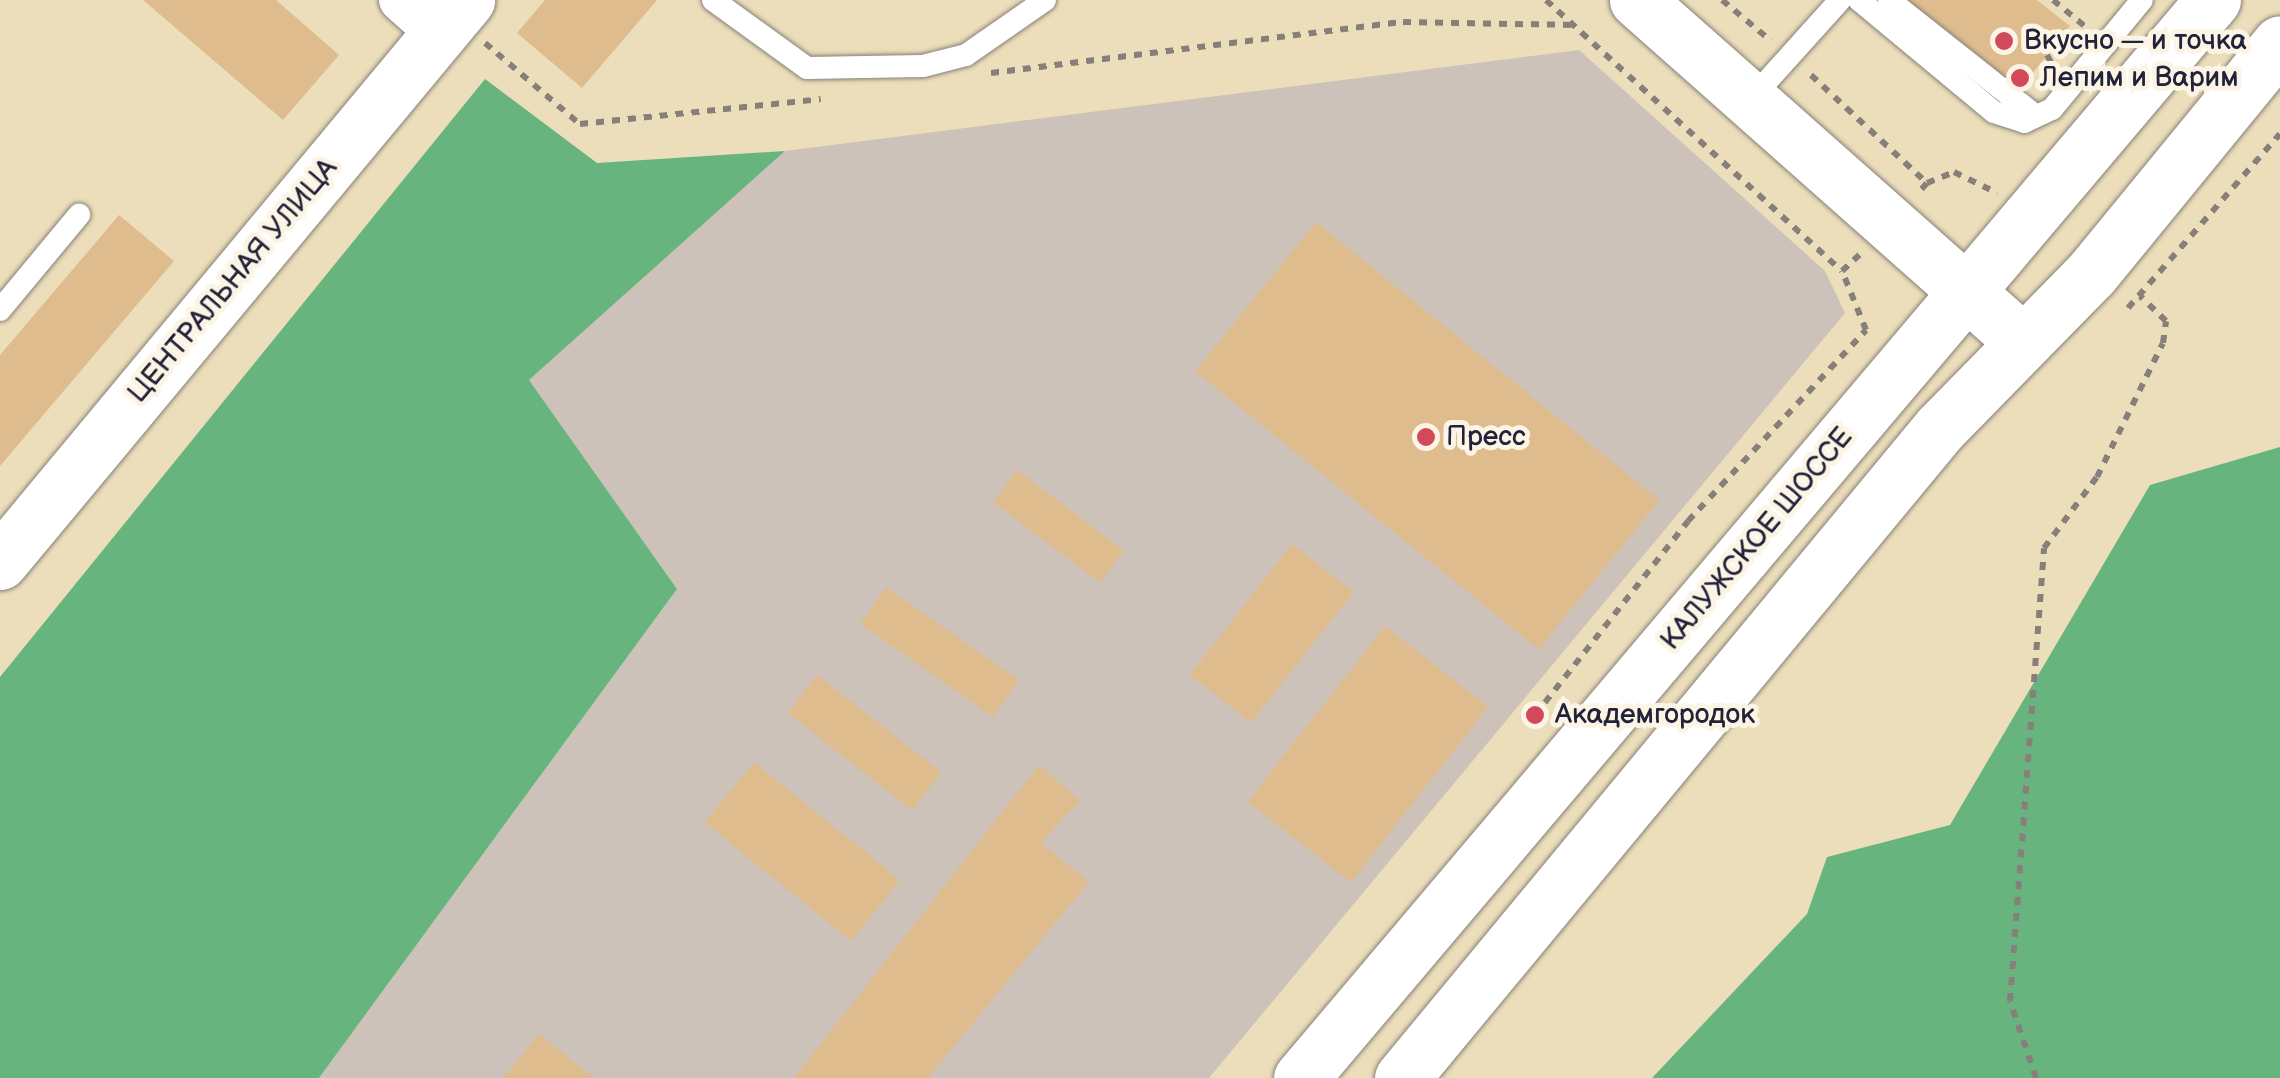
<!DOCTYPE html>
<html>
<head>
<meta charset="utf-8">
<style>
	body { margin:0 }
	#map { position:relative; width:2280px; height:1078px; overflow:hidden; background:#ecdeba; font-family:"Balsamiq Sans",sans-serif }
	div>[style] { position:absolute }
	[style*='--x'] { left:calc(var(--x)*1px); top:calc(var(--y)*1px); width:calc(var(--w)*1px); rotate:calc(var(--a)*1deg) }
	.industrial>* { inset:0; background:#ccc2b9 }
	.forest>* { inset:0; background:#67b47e }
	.building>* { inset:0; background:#dfbc8e; transform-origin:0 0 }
	.path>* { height:6px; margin-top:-3px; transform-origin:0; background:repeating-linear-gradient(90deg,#87807a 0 8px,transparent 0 16px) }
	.roads { filter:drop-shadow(0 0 2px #87807a) drop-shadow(0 0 2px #87807a) }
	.service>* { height:22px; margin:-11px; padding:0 11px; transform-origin:11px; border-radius:11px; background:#fff }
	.minor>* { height:42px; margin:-21px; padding:0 21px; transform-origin:21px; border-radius:21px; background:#fff }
	.secondary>* { height:55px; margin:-27.5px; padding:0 27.5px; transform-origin:27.5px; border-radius:27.5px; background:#fff }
	.trunk>* { height:55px; margin:-27.5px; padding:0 27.5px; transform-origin:27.5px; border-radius:27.5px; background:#fff }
	.dots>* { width:28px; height:28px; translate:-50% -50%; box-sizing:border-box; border:5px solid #fcf5e5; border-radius:50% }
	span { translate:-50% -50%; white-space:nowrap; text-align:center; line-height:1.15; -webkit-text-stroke:10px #fcf5e5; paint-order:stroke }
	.poi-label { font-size:28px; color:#22223b }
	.left { translate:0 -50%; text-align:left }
	.street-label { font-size:28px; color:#22223b }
</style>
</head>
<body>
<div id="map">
	<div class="industrial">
		<div style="clip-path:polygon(1579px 50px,1825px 271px,1845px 313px,1209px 1078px,319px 1078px,677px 589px,529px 380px,785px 151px)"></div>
	</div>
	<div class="forest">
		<div style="clip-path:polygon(485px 79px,597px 163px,785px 151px,529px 380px,677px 589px,319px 1078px,0 1078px,0 677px)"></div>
		<div style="clip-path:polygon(2280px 447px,2280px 1078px,1652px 1078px,1807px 914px,1827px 857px,1950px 825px,2150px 485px)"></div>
	</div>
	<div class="building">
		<div style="clip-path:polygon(143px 0,276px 0,339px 55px,283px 120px)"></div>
		<div style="clip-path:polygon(545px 0,657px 0,582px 88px,517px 33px)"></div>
		<div style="clip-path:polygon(1908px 0,2037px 0,2070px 26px,2017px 93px)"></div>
		<div style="clip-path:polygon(119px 215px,174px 261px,0 466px,0 355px)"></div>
		<div style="left:1316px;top:222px;width:442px;height:192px;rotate:39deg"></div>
		<div style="left:1017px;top:470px;width:134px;height:40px;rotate:37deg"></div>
		<div style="left:1292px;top:544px;width:78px;height:166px;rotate:38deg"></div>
		<div style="left:886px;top:587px;width:162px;height:45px;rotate:35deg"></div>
		<div style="left:1385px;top:626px;width:131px;height:223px;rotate:38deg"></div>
		<div style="left:817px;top:675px;width:158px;height:48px;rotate:38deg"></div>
		<div style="left:754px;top:762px;width:188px;height:78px;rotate:39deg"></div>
		<div style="clip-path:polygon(1039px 765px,1080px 800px,1041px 843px,1089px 882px,928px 1078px,794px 1078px)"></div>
		<div style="clip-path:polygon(539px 1034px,594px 1078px,503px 1078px)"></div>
	</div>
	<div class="path">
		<div style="--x:1546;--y:0;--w:401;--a:42.5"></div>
		<div style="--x:1722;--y:0;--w:64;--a:39.9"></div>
		<div style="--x:2053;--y:0;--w:44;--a:39.5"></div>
		<div style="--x:485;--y:43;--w:125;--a:40.5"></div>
		<div style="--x:580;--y:124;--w:242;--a:-5.9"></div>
		<div style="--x:2047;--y:55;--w:15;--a:62"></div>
		<div style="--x:991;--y:73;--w:415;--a:-7.1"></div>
		<div style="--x:1403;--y:22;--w:174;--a:1"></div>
		<div style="--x:1811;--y:75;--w:158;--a:43"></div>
		<div style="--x:1927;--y:183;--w:13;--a:132"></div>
		<div style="--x:1927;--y:183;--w:29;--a:-22"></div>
		<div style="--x:1954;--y:172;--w:48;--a:26"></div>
		<div style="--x:2128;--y:308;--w:231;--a:-48.9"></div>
		<div style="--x:1535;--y:715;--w:247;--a:-51.7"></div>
		<div style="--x:1688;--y:521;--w:261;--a:-47"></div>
		<div style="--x:1866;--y:330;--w:64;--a:-112.1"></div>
		<div style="--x:1842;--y:271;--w:26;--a:-43"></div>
		<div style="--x:2036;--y:1078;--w:81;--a:-108.7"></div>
		<div style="--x:2010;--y:1001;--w:454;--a:-85.7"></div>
		<div style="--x:2044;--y:548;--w:89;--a:-53.3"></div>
		<div style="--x:2097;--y:477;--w:149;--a:-63.8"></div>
		<div style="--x:2163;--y:343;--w:22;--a:-82"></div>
		<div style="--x:2166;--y:321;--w:36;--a:-136"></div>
	</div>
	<div class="roads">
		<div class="service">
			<div style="--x:713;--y:0;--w:116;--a:35.9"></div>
			<div style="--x:807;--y:68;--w:116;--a:-1"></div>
			<div style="--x:923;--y:66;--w:44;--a:-14.3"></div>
			<div style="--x:966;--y:55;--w:96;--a:-34.8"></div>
			<div style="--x:1859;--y:0;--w:175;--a:39.7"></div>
			<div style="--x:1994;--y:112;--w:32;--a:18"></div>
			<div style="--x:2024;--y:122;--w:31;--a:-25"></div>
			<div style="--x:2052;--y:109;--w:141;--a:-50.5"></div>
			<div style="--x:1889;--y:0;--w:187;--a:38.3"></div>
			<div style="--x:1751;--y:99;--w:133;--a:-48"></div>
			<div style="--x:0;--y:310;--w:124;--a:-50.3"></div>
		</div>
		<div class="minor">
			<div style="--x:400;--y:0;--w:51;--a:41.8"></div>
		</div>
		<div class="secondary">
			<div style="--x:1637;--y:0;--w:513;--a:41.52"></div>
			<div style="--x:0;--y:562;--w:731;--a:-50.27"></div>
		</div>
		<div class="trunk">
			<div style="--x:1301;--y:1078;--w:1412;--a:-49.77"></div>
			<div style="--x:1402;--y:1078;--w:844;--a:-50.39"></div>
			<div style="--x:1940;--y:428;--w:216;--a:-45.6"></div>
			<div style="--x:2091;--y:274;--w:298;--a:-50.7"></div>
		</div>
	</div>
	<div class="dots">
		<div style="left:2004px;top:41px;background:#d1495b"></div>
		<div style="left:2020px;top:78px;background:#d1495b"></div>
		<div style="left:1426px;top:437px;background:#d1495b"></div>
		<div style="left:1535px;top:715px;background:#d1495b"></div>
	</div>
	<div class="poi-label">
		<span class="left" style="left:2024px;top:41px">Вкусно — и точка</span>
		<span class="left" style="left:2040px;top:78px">Лепим и Варим</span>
		<span class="left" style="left:1446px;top:437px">Пресс</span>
		<span class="left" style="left:1555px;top:715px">Академгородок</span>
	</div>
	<div class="street-label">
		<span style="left:233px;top:281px;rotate:-50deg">ЦЕНТРАЛЬНАЯ УЛИЦА</span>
		<span style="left:1757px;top:539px;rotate:-50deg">КАЛУЖСКОЕ ШОССЕ</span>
	</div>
</div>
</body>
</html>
